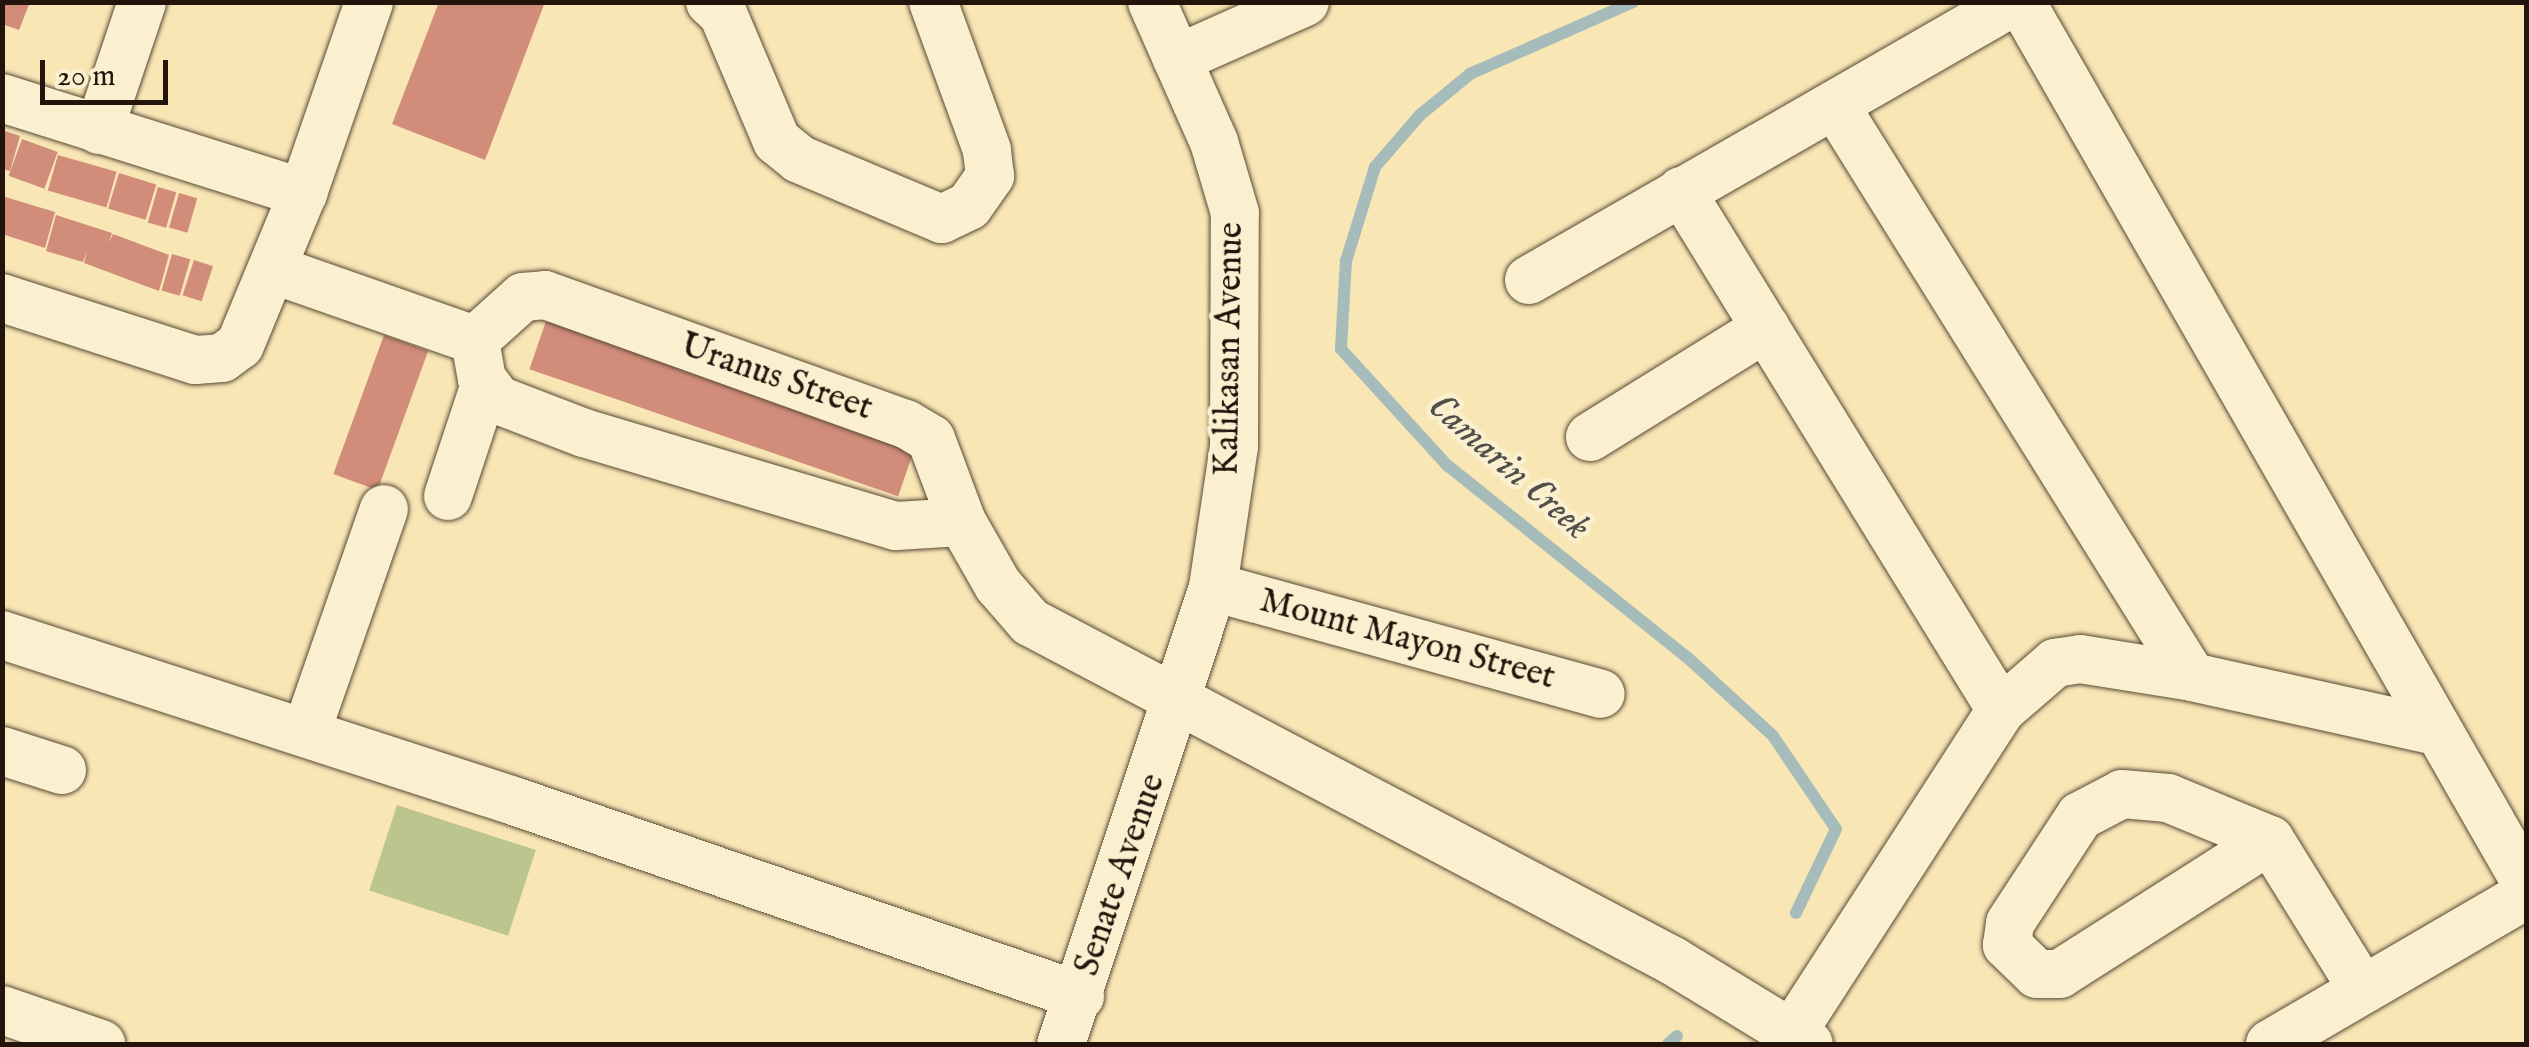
<!DOCTYPE html>
<html>
<head>
<meta charset="utf-8">
<style>
	body { margin:0 }
	#map { position:relative; width:2529px; height:1047px; overflow:hidden; background:#f8e6b5; font-family:"IM FELL English",serif }
	div>[style] { position:absolute }
	[style*='--x'] { left:calc(var(--x)*1px); top:calc(var(--y)*1px); width:calc(var(--w)*1px); rotate:calc(var(--a)*1deg) }
	.green>* { inset:0; background:#bcc58e; transform-origin:0 0 }
	.stream>* { height:12px; margin:-6px; padding:0 6px; transform-origin:6px; border-radius:6px; background:#a5bcba }
	.building>* { inset:0; background:#d18c7a; transform-origin:0 0 }
	.roads { filter:drop-shadow(0 0 2px #584936) drop-shadow(0 0 2px #584936) }
	.minor>* { height:48px; margin:-24px; padding:0 24px; transform-origin:24px; border-radius:24px; background:#faefcf }
	span { translate:-50% -50%; white-space:nowrap; text-align:center; line-height:1.15; -webkit-text-stroke:9px #faefcf; paint-order:stroke }
	.street-label { font-size:35px; color:#23150c }
	.water-label { font-size:38px; color:#504f49; font-style:italic }
	.frame { position:absolute; inset:0; border:5px solid #23150c; pointer-events:none }
	.scale { position:absolute; left:40px; top:60px; width:128px; height:45px; box-sizing:border-box; border:5px solid #23150c; border-top:0; padding-left:12px; font-size:30px; line-height:35px; white-space:nowrap; color:#23150c; -webkit-text-stroke:8px #faefcf; paint-order:stroke }
</style>
</head>
<body>
<div id="map">
	<div class="green">
		<div style="left:397px;top:805px;width:146px;height:90px;rotate:18deg"></div>
	</div>
	<div class="stream">
		<div style="--x:1633;--y:2;--w:178;--a:156.2"></div>
		<div style="--x:1470;--y:74;--w:65;--a:140.6"></div>
		<div style="--x:1420;--y:115;--w:69;--a:130.9"></div>
		<div style="--x:1375;--y:167;--w:98;--a:107.1"></div>
		<div style="--x:1346;--y:261;--w:88;--a:93.3"></div>
		<div style="--x:1341;--y:349;--w:157;--a:47.6"></div>
		<div style="--x:1447;--y:465;--w:309;--a:38.7"></div>
		<div style="--x:1688;--y:658;--w:115;--a:42.5"></div>
		<div style="--x:1773;--y:736;--w:112;--a:55.9"></div>
		<div style="--x:1836;--y:829;--w:93;--a:115.5"></div>
		<div style="--x:1668;--y:1044;--w:12;--a:-42"></div>
	</div>
	<div class="building">
		<div style="clip-path:polygon(2px 2px,30px 2px,19px 30px,2px 24px)"></div>
		<div style="clip-path:polygon(439px 2px,545px 2px,485px 160px,392px 124px)"></div>
		<div style="clip-path:polygon(2px 130px,20px 136px,10px 171px,2px 169px)"></div>
		<div style="left:22px;top:139px;width:38px;height:39px;rotate:20deg"></div>
		<div style="left:58px;top:155px;width:61px;height:37px;rotate:16deg"></div>
		<div style="left:119px;top:173px;width:39px;height:37px;rotate:17deg"></div>
		<div style="left:158px;top:187px;width:19px;height:37px;rotate:16deg"></div>
		<div style="left:179px;top:193px;width:19px;height:36px;rotate:16deg"></div>
		<div style="clip-path:polygon(2px 196px,55px 212px,45px 248px,2px 234px)"></div>
		<div style="clip-path:polygon(56px 215px,112px 233px,109px 243px,113px 234px,169px 255px,159px 291px,84px 263px,87px 251px,83px 262px,46px 251px)"></div>
		<div style="left:172px;top:254px;width:19px;height:38px;rotate:16deg"></div>
		<div style="left:194px;top:260px;width:20px;height:37px;rotate:18deg"></div>
		<div style="left:546px;top:321px;width:390px;height:51px;rotate:19deg"></div>
		<div style="left:384px;top:335px;width:47px;height:148px;rotate:20deg"></div>
	</div>
	<div class="roads">
		<div class="minor">
			<div style="--x:710;--y:2;--w:18;--a:43"></div>
			<div style="--x:723;--y:14;--w:138;--a:67"></div>
			<div style="--x:777;--y:141;--w:28;--a:39"></div>
			<div style="--x:799;--y:159;--w:155;--a:22.8"></div>
			<div style="--x:942;--y:219;--w:30;--a:-26"></div>
			<div style="--x:969;--y:206;--w:37;--a:-55"></div>
			<div style="--x:990;--y:176;--w:26;--a:-97"></div>
			<div style="--x:987;--y:150;--w:158;--a:-110"></div>
			<div style="--x:2021;--y:2;--w:1015;--a:60.18"></div>
			<div style="--x:1177;--y:59;--w:140;--a:-24"></div>
			<div style="--x:2;--y:98;--w:316;--a:17.5"></div>
			<div style="--x:1836;--y:107;--w:672;--a:58.01"></div>
			<div style="--x:99;--y:130;--w:135;--a:-71.4"></div>
			<div style="--x:1681;--y:191;--w:610;--a:58.34"></div>
			<div style="--x:272;--y:269;--w:215;--a:19.3"></div>
			<div style="--x:1529;--y:280;--w:558;--a:-29.87"></div>
			<div style="--x:2;--y:298;--w:203;--a:17.8"></div>
			<div style="--x:195;--y:360;--w:27;--a:-4"></div>
			<div style="--x:222;--y:358;--w:22;--a:-36"></div>
			<div style="--x:240;--y:345;--w:165;--a:-67.5"></div>
			<div style="--x:303;--y:193;--w:202;--a:-70.9"></div>
			<div style="--x:475;--y:340;--w:64;--a:-41.9"></div>
			<div style="--x:523;--y:297;--w:22;--a:-5"></div>
			<div style="--x:545;--y:295;--w:383;--a:19.7"></div>
			<div style="--x:906;--y:424;--w:29;--a:31"></div>
			<div style="--x:931;--y:439;--w:89;--a:69.5"></div>
			<div style="--x:962;--y:522;--w:73;--a:60.3"></div>
			<div style="--x:998;--y:585;--w:49;--a:49.1"></div>
			<div style="--x:1030;--y:622;--w:727;--a:27.8"></div>
			<div style="--x:1673;--y:961;--w:159;--a:31.4"></div>
			<div style="--x:475;--y:340;--w:40;--a:80"></div>
			<div style="--x:482;--y:379;--w:26;--a:53"></div>
			<div style="--x:498;--y:400;--w:92;--a:21"></div>
			<div style="--x:584;--y:433;--w:326;--a:16.6"></div>
			<div style="--x:896;--y:526;--w:66;--a:-3.5"></div>
			<div style="--x:1590;--y:437;--w:207;--a:-31.8"></div>
			<div style="--x:448;--y:496;--w:118;--a:-71.7"></div>
			<div style="--x:1213;--y:587;--w:402;--a:15.4"></div>
			<div style="--x:2;--y:635;--w:535;--a:17.96"></div>
			<div style="--x:511;--y:800;--w:602;--a:19.01"></div>
			<div style="--x:306;--y:733;--w:237;--a:-70.8"></div>
			<div style="--x:2;--y:751;--w:63;--a:17.6"></div>
			<div style="--x:2270;--y:840;--w:249;--a:147.5"></div>
			<div style="--x:2060;--y:974;--w:23;--a:180"></div>
			<div style="--x:2037;--y:974;--w:42;--a:-136"></div>
			<div style="--x:2007;--y:945;--w:22;--a:-82"></div>
			<div style="--x:2010;--y:923;--w:128;--a:-56.8"></div>
			<div style="--x:2080;--y:816;--w:47;--a:-27.6"></div>
			<div style="--x:2122;--y:794;--w:46;--a:5"></div>
			<div style="--x:2168;--y:798;--w:110;--a:22.4"></div>
			<div style="--x:2270;--y:840;--w:176;--a:58.2"></div>
			<div style="--x:2;--y:1010;--w:105;--a:19"></div>
			<div style="--x:1792;--y:1033;--w:385;--a:-57.1"></div>
			<div style="--x:2001;--y:710;--w:72;--a:-41"></div>
			<div style="--x:2055;--y:663;--w:25;--a:-9"></div>
			<div style="--x:2080;--y:659;--w:113;--a:9.1"></div>
			<div style="--x:2192;--y:677;--w:249;--a:12.5"></div>
			<div style="--x:1061;--y:1044;--w:482;--a:-71.6"></div>
			<div style="--x:1213;--y:587;--w:143;--a:-81.5"></div>
			<div style="--x:1234;--y:446;--w:233;--a:-89.8"></div>
			<div style="--x:1235;--y:213;--w:74;--a:-106.5"></div>
			<div style="--x:1214;--y:142;--w:153;--a:-113.9"></div>
			<div style="--x:2270;--y:1044;--w:296;--a:-30.2"></div>
		</div>
	</div>
	<div class="street-label">
		<span style="left:1230px;top:349px;rotate:-89deg">Kalikasan Avenue</span>
		<span style="left:776px;top:378px;rotate:19deg">Uranus Street</span>
		<span style="left:1407px;top:640px;rotate:15deg">Mount Mayon Street</span>
		<span style="left:1121px;top:875px;rotate:-71deg">Senate Avenue</span>
	</div>
	<div class="water-label">
		<span style="left:1508px;top:468px;rotate:41deg">Camarin Creek</span>
	</div>
	<div class="frame"></div>
	<div class="scale">20 m</div>
</div>
</body>
</html>
